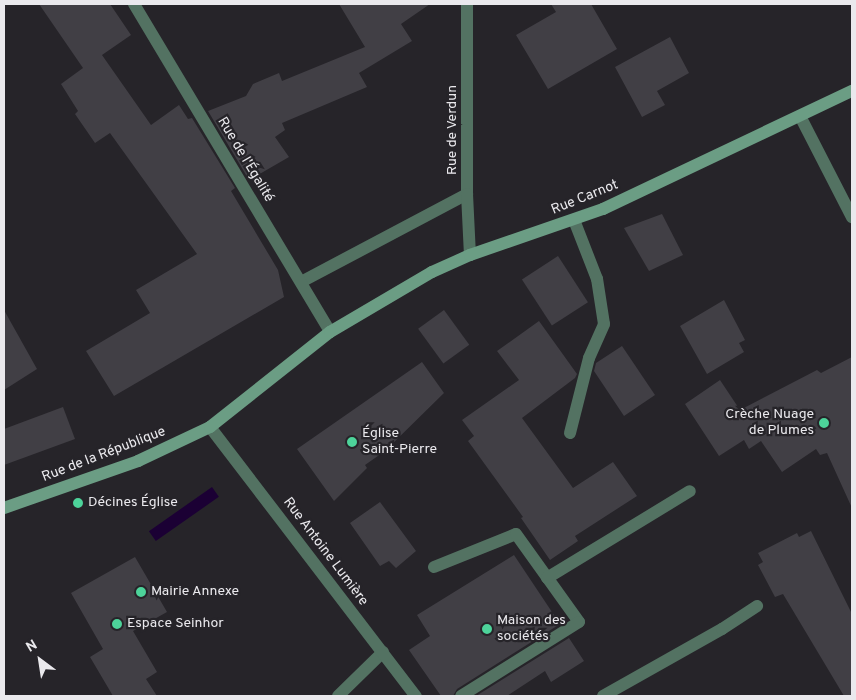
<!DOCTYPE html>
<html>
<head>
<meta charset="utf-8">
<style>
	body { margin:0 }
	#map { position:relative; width:856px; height:700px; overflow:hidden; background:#262429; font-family:Overpass,sans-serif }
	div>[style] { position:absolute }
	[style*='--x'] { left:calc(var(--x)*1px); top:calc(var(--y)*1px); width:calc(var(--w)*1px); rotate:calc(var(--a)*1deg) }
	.water>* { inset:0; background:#1b0034; transform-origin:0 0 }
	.building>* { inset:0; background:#413f45; transform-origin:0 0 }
	.lane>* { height:12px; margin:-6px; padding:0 6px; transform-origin:6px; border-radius:6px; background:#537262 }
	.street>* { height:12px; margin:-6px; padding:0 6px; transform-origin:6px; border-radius:6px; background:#537262 }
	.secondary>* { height:12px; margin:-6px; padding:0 6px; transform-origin:6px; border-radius:6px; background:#6b9d84 }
	.dots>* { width:14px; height:14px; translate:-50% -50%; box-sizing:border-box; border:2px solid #262429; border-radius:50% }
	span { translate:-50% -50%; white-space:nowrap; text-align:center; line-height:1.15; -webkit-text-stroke:4.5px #262429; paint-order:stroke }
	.street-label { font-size:14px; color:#eae9ed }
	.poi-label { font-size:14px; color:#eae9ed }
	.right { translate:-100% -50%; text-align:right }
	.left { translate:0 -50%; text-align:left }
	.frame { position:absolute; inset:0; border:5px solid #eae9ed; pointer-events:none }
	.north { position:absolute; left:15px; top:635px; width:50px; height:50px; -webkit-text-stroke:4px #262429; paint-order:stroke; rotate:329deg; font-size:14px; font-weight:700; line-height:20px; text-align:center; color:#eae9ed }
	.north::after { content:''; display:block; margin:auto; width:18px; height:22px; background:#eae9ed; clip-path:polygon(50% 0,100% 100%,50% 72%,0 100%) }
</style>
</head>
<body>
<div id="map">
	<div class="water">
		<div style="left:212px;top:487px;width:12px;height:77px;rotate:55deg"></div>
	</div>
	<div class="building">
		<div style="clip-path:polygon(39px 4px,110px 4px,131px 35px,102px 55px,151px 125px,179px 105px,188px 119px,192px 118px,235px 188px,231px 191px,278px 270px,284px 297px,114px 396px,86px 351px,150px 313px,136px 290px,197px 254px,110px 133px,95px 143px,75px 114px,78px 111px,61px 84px,83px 68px)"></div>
		<div style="clip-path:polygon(339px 4px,430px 4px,401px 24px,412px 41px,359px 73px,367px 87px,282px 123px,285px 130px,275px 137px,289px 157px,249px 180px,208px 111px,246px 96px,253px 84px,279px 73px,282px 81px,365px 47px)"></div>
		<div style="clip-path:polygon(551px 4px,591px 4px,617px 49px,548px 89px,516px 35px,556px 12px)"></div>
		<div style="clip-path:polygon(670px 37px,689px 73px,657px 91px,665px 105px,642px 117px,615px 67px)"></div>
		<div style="clip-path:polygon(662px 214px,683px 255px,649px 271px,624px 228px)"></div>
		<div style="left:558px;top:256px;width:55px;height:43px;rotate:57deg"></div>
		<div style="clip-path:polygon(724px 300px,745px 340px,739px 343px,744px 352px,707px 374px,680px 326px)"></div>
		<div style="clip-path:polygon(4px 310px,37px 369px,4px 390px)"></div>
		<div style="left:444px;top:310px;width:43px;height:32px;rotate:54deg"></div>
		<div style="clip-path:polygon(539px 321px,577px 374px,575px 378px,522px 418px,573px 488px,613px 462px,637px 496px,575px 536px,578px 541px,550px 560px,521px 518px,523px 517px,468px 441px,474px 436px,462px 420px,519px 380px,497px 351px)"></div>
		<div style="clip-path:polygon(622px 346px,655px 395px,624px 416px,594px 371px,596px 363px)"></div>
		<div style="clip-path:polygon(852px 357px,852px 508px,827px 453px,820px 455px,816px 449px,782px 472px,761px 441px,749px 449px,744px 440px,719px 456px,685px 404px,720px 380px,740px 410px,817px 370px,821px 373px)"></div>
		<div style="clip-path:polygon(422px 362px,444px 393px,385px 451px,365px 465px,367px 468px,334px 501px,297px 449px)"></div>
		<div style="clip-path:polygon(63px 407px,75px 439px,4px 465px,4px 429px)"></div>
		<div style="clip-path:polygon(380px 502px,416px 551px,396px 568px,389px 561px,380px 566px,350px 523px)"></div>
		<div style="clip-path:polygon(811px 531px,852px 614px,852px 696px,844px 696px,783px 594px,775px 597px,758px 565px,763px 562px,758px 553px,797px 533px,799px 537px)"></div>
		<div style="clip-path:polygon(514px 555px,560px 624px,457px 689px,453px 696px,441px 696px,409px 650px,430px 636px,417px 615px)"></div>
		<div style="clip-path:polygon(135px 557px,167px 612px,133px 631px,157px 672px,146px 679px,157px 696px,113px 696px,90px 657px,103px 649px,71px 593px)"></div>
		<div style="clip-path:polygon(569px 638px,584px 661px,551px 682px,545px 671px,507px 696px,476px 696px)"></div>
	</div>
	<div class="lane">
		<div style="--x:800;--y:116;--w:114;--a:62.8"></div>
		<div style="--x:301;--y:282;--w:188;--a:-27.9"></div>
		<div style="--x:570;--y:433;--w:77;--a:-75.8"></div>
		<div style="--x:589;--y:358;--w:37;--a:-66"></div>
		<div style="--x:604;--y:324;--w:46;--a:-98.8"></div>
		<div style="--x:597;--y:279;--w:63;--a:-111.3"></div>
		<div style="--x:434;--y:567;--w:88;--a:-21.9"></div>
		<div style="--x:516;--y:534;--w:108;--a:54.4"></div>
		<div style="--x:579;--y:622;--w:139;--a:147.9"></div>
		<div style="--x:547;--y:578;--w:167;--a:-31.3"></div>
		<div style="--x:338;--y:696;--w:63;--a:-44.4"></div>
		<div style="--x:603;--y:696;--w:137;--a:-29.4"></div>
		<div style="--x:722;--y:629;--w:42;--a:-33.3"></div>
	</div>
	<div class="street">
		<div style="--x:134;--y:4;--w:382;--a:59.1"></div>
		<div style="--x:467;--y:4;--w:190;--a:90"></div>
		<div style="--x:467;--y:194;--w:61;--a:87.2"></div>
		<div style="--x:210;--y:427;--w:339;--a:52.6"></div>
	</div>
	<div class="secondary">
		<div style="--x:4;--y:508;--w:142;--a:-19.3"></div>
		<div style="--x:138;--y:461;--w:80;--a:-25.3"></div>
		<div style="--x:210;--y:427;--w:153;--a:-38.4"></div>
		<div style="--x:330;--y:332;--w:118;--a:-30.5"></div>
		<div style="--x:432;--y:272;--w:42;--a:-24.1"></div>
		<div style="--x:470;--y:255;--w:141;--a:-19.1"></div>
		<div style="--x:603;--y:209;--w:276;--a:-25.4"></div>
	</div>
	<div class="dots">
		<div style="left:824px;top:423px;background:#4dd39a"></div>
		<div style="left:352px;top:442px;background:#4dd39a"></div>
		<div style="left:78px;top:503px;background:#4dd39a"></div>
		<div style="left:141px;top:592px;background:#4dd39a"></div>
		<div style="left:117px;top:624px;background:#4dd39a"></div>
		<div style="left:487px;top:629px;background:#4dd39a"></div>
	</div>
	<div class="street-label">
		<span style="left:453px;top:130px;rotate:-90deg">Rue de Verdun</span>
		<span style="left:245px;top:160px;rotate:59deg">Rue de l'Égalité</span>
		<span style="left:585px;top:198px;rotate:-22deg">Rue Carnot</span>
		<span style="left:104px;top:455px;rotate:-21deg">Rue de la République</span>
		<span style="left:325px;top:552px;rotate:53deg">Rue Antoine Lumière</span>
	</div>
	<div class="poi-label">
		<span class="right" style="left:814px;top:423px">Crèche Nuage<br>de Plumes</span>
		<span class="left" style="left:362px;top:442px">Église<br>Saint-Pierre</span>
		<span class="left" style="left:88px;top:503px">Décines Église</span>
		<span class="left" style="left:151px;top:592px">Mairie Annexe</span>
		<span class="left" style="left:497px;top:629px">Maison des<br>sociétés</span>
		<span class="left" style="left:127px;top:624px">Espace Seinhor</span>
	</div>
	<div class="frame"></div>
	<div class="north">N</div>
</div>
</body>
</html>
